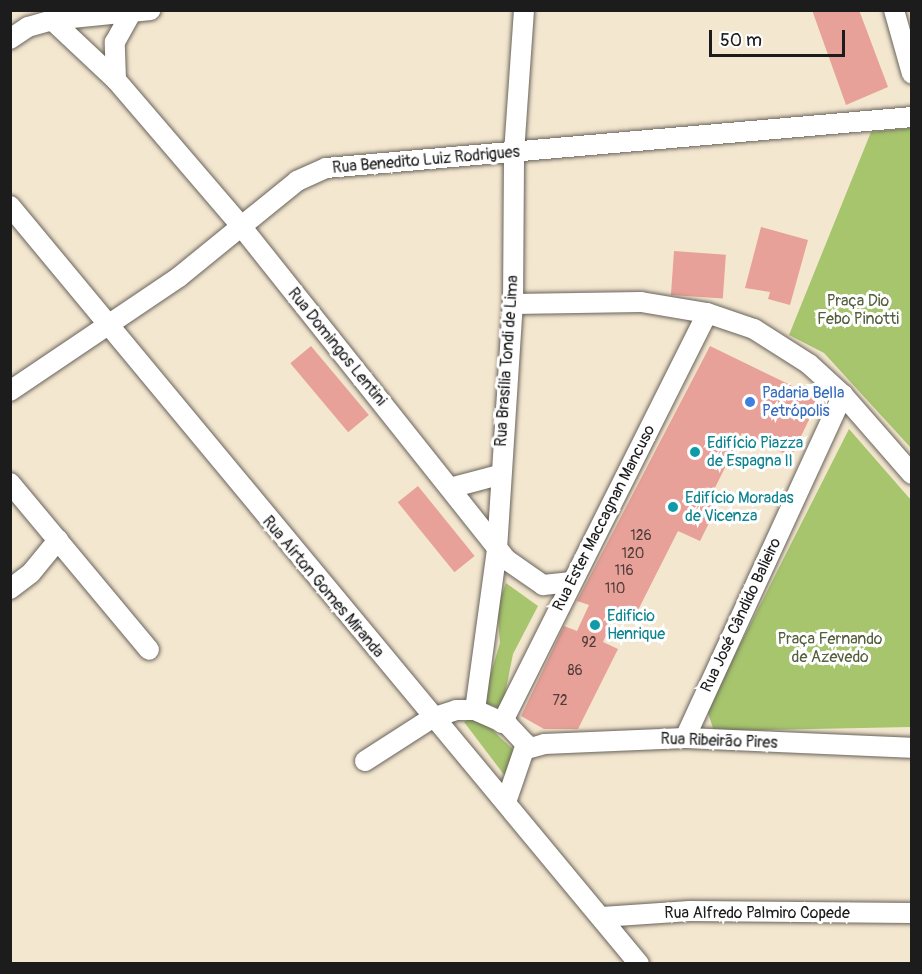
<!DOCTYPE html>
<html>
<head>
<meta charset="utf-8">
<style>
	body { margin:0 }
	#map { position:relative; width:922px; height:974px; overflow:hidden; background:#f4e7d0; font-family:Pangolin,sans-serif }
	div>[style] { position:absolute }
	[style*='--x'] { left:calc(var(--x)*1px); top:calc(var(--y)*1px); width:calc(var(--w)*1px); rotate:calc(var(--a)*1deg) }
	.green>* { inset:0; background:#a6c56d }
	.building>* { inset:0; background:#e7a198; transform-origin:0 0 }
	.roads { filter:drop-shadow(0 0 2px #68635b) drop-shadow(0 0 2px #68635b) }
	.minor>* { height:20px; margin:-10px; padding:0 10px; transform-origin:10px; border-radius:10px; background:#fff }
	.dots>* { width:16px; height:16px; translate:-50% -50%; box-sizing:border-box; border:3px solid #fff; border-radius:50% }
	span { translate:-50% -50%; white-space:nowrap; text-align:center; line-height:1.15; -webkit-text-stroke:6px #fff; paint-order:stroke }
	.number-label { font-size:14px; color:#4f3d3b }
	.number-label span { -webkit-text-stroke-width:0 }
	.street-label { font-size:16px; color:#1c1c1c }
	.park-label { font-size:16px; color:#53603c }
	.shop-label { font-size:16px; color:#366cbe }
	.left { translate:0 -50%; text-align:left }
	.culture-label { font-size:16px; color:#0d838f }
	.frame { position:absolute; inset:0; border:12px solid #1c1c1c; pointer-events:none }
	.scale { position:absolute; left:709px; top:30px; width:136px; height:27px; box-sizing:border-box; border:3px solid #1c1c1c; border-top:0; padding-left:8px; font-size:18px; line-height:21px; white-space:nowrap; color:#1c1c1c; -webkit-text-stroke:4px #fff; paint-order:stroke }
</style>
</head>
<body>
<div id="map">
	<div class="green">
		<div style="clip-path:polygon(911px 128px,912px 128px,911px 448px,824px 353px,789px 335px,871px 132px)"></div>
		<div style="clip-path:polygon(849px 429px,911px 500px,911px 727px,714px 731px,707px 710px)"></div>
		<div style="clip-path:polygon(506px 583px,538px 606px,513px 654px,502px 709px,482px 702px,500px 643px,497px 607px)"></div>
		<div style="clip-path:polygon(476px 715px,517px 753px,505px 776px,464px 722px)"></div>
	</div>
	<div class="building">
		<div style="clip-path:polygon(812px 10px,859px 10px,888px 87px,846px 105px)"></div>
		<div style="clip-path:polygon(761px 227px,808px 240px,790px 305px,768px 299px,770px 292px,745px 288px)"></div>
		<div style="left:674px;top:251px;width:52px;height:44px;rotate:4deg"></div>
		<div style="left:311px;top:346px;width:90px;height:27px;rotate:50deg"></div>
		<div style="clip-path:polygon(710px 346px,819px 399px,791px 457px,742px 433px,708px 502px,717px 507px,700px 541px,678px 531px,632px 622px,615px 615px,603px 642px,618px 649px,578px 729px,544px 729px,521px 716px,564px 626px,577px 631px,589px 605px,577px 601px)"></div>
		<div style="left:418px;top:486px;width:90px;height:26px;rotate:51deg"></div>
	</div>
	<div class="roads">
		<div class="minor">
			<div style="--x:894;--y:10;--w:66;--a:74.3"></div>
			<div style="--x:52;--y:20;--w:88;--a:43.2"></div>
			<div style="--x:116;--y:80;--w:192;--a:49.4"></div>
			<div style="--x:241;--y:226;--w:427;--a:51.5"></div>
			<div style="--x:507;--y:560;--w:44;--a:34.8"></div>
			<div style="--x:543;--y:585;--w:29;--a:-6"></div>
			<div style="--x:10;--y:39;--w:22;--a:-34"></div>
			<div style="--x:28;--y:27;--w:25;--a:-16"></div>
			<div style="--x:52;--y:20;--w:99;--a:-5.8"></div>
			<div style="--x:116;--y:80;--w:38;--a:-92"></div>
			<div style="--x:115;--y:42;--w:33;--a:-61"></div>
			<div style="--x:10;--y:206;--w:985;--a:50.31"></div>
			<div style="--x:513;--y:304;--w:128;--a:-0.9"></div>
			<div style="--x:641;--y:302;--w:67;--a:9.5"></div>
			<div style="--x:707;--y:313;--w:50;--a:18.8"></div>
			<div style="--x:754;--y:329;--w:65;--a:32.5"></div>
			<div style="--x:809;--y:364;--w:46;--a:42.4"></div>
			<div style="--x:843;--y:395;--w:105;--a:48.9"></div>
			<div style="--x:10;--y:391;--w:204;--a:-34"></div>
			<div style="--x:179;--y:277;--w:152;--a:-39.1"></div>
			<div style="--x:297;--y:181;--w:32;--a:-24"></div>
			<div style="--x:326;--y:168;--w:588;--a:-4.97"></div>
			<div style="--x:10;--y:483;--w:217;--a:50.2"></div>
			<div style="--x:450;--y:488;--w:51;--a:-14.9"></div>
			<div style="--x:10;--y:589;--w:26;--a:-37"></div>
			<div style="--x:31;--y:573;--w:43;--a:-50.7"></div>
			<div style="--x:475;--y:710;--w:162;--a:-82.2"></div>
			<div style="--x:497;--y:549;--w:246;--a:-86.3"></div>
			<div style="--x:513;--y:304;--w:151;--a:-89.6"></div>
			<div style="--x:514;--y:153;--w:143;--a:-86"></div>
			<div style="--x:502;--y:723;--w:458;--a:-63.4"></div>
			<div style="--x:685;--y:738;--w:378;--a:-65.3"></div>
			<div style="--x:527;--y:749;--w:18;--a:-16"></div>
			<div style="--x:544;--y:744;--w:141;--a:-2.4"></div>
			<div style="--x:685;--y:738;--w:227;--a:2.5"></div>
			<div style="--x:365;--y:761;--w:80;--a:-32.7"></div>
			<div style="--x:432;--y:718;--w:25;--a:-18"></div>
			<div style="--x:456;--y:710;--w:19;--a:0"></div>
			<div style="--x:475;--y:710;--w:36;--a:24"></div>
			<div style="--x:508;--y:725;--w:26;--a:47"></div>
			<div style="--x:526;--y:744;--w:61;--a:109"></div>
			<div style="--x:602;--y:917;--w:88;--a:-3.9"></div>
			<div style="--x:690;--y:911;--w:222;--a:0.5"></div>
		</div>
	</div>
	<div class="dots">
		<div style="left:750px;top:402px;background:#3f7fe0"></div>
		<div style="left:695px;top:452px;background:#0f9aa8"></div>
		<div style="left:673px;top:507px;background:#0f9aa8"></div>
		<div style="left:595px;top:625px;background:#0f9aa8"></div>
	</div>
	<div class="number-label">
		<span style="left:641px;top:536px">126</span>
		<span style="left:633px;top:554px">120</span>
		<span style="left:624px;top:571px">116</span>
		<span style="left:615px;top:589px">110</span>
		<span style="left:589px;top:643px">92</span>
		<span style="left:575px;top:671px">86</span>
		<span style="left:560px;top:701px">72</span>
	</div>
	<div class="street-label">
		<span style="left:426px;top:160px;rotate:-5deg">Rua Benedito Luiz Rodrigues</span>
		<span style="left:337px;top:347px;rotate:51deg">Rua Domingos Lentini</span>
		<span style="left:507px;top:361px;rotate:-86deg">Rua Brasília Tondi de Lima</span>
		<span style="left:604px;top:518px;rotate:-63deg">Rua Ester Maccagnan Mancuso</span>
		<span style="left:323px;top:587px;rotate:50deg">Rua Aírton Gomes Miranda</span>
		<span style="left:741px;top:615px;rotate:-65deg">Rua José Cândido Balieiro</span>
		<span style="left:719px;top:741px;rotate:2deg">Rua Ribeirão Pires</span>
		<span style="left:757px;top:913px">Rua Alfredo Palmiro Copede</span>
	</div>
	<div class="park-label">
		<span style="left:858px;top:310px">Praça Dio<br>Febo Pinotti</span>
		<span style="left:830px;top:648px">Praça Fernando<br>de Azevedo</span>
	</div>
	<div class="shop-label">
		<span class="left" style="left:762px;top:402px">Padaria Bella<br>Petrópolis</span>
	</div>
	<div class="culture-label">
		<span class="left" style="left:707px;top:452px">Edifício Piazza<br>de Espagna ll</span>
		<span class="left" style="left:685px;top:507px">Edifício Moradas<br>de Vicenza</span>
		<span class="left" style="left:607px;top:625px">Edificio<br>Henrique</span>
	</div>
	<div class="frame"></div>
	<div class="scale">50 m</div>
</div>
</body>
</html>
